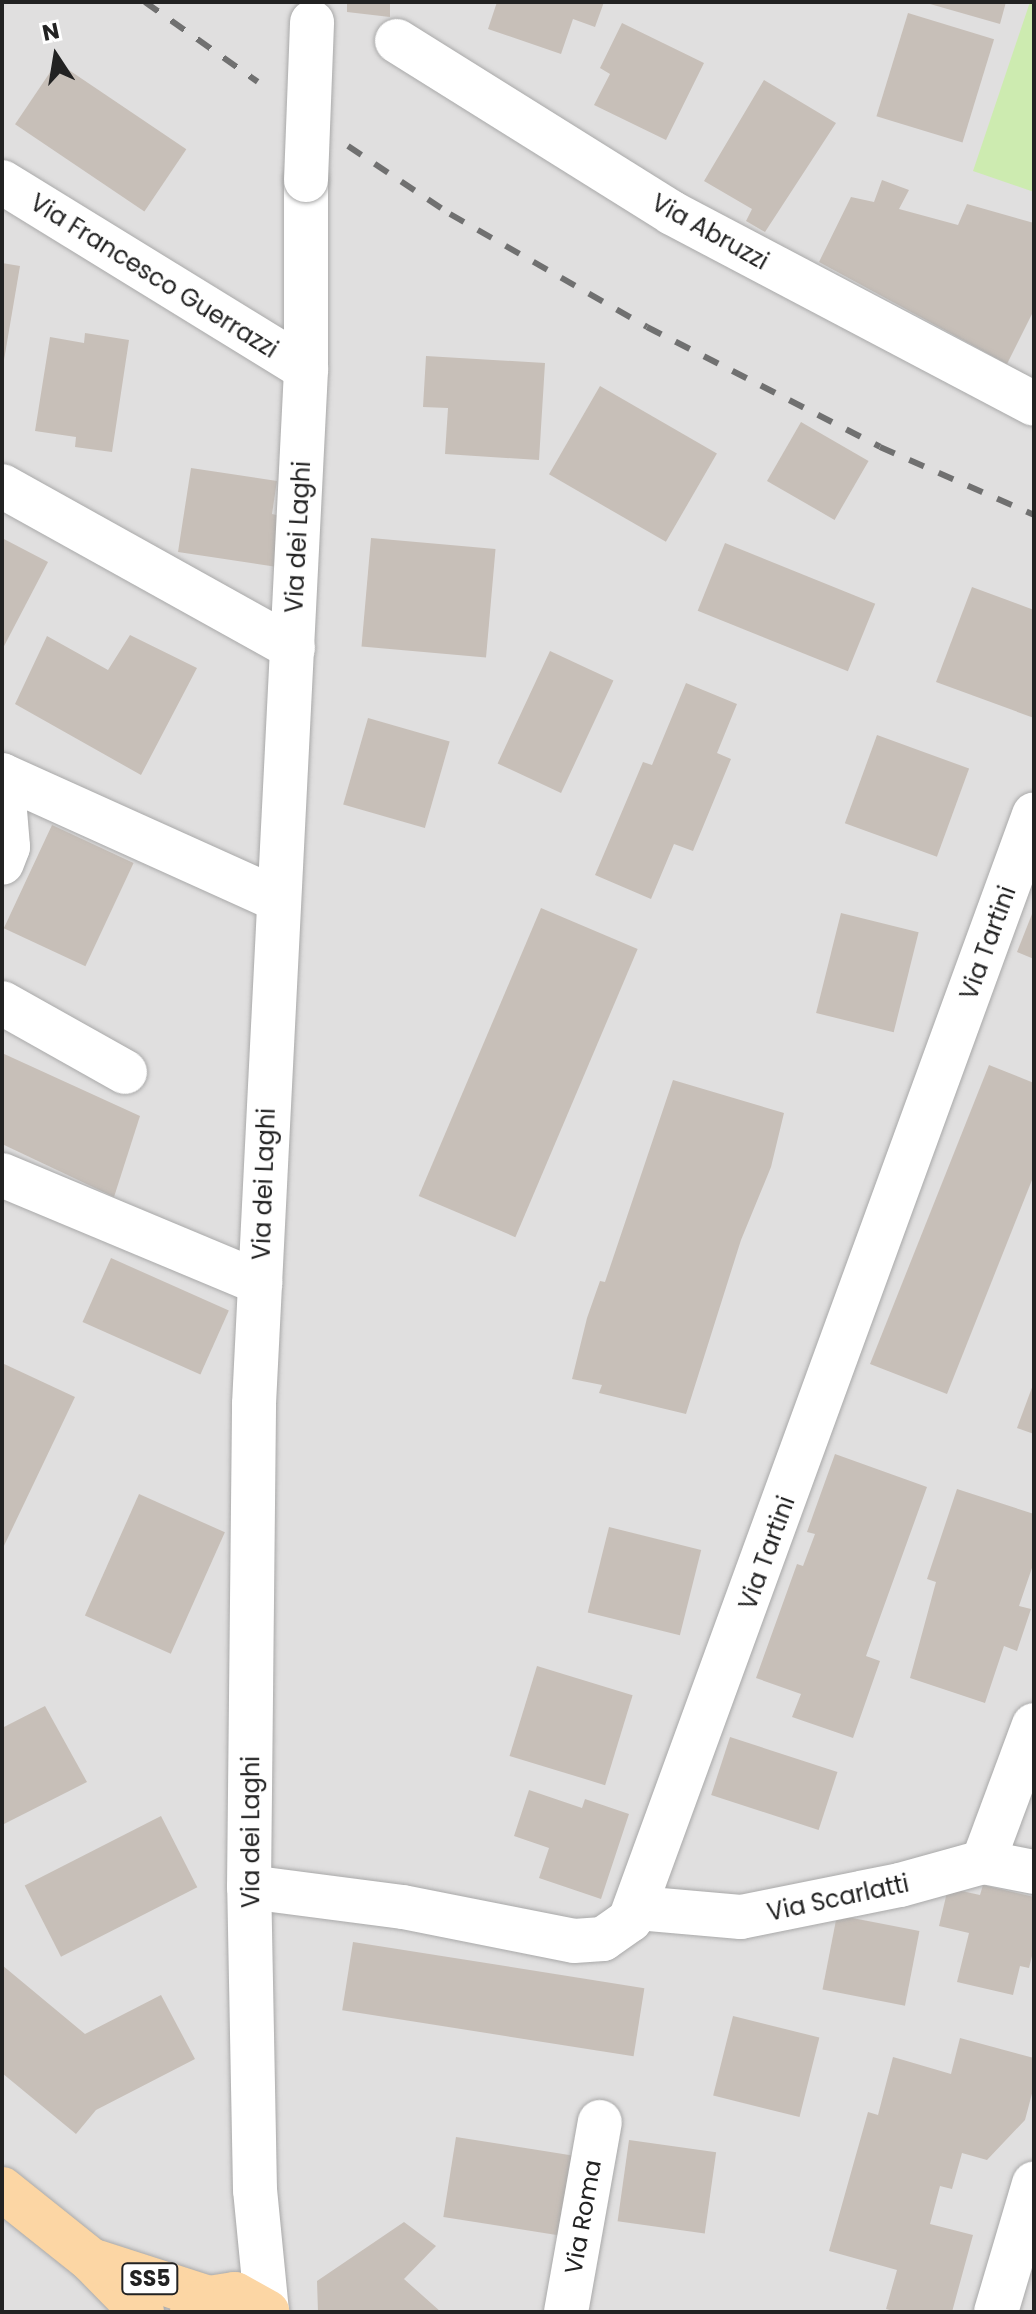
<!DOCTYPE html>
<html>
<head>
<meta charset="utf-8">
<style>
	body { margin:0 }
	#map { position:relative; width:1036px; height:2314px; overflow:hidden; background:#f2efe9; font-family:Poppins,sans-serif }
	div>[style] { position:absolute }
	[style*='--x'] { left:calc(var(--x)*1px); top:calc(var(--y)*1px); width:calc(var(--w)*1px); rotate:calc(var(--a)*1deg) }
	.residential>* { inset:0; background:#e0dfdf; transform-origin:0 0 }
	.grass>* { inset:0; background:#cdebb0 }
	.building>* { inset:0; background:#c7bfb8; transform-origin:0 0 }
	.roads { filter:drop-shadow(0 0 2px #a9a9a9) drop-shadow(0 0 2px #a9a9a9) }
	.minor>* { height:44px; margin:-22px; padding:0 22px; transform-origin:22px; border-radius:22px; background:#fff }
	.major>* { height:44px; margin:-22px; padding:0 22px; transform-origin:22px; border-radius:22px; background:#fcd6a4 }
	.rail>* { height:6px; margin-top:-3px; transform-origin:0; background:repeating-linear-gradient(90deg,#707070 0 16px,transparent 0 32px) }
	.bridges { filter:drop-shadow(0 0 2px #a9a9a9) drop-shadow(0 0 2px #a9a9a9) }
	.minor-bridge>* { height:44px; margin:-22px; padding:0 22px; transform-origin:22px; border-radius:22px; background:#fff }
	span { translate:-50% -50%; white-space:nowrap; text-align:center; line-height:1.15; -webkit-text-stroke:6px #fff; paint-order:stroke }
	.shield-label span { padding:2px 6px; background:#fff; border:2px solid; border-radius:6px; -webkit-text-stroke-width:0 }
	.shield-label { font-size:22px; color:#222; font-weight:700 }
	.street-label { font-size:24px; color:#222 }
	.frame { position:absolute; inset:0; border:4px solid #222; pointer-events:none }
	.north { position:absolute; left:16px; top:16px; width:80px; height:80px; -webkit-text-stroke:6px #fff; paint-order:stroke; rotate:348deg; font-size:22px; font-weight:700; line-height:32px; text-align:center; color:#222 }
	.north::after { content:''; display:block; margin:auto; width:28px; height:36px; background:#222; clip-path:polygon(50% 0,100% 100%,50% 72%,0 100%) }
</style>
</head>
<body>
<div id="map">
	<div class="residential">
		<div style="left:2px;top:2px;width:1032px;height:2310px"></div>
	</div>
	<div class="grass">
		<div style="clip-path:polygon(1030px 2px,1034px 2px,1034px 192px,973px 171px)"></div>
	</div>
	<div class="building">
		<div style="clip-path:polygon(347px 2px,390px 2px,390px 17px,347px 12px)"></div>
		<div style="clip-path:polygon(497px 2px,604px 2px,595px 27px,573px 19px,561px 54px,488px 29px)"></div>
		<div style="clip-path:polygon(923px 2px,1006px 2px,1000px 24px)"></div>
		<div style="left:908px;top:13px;width:90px;height:108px;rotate:17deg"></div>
		<div style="clip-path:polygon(622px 23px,704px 63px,666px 140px,594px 105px,610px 74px,600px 68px)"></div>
		<div style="left:57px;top:62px;width:156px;height:75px;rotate:34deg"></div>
		<div style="clip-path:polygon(764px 80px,836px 123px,765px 232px,746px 221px,752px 209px,704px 181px)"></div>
		<div style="clip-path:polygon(882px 180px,909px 190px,899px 209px,958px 225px,967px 204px,1034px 223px,1034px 310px,1007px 364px,819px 262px,851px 197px,874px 202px)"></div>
		<div style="clip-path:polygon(2px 263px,20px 266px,4px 360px,2px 360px)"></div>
		<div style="clip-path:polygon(85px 333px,129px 340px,112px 452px,75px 447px,76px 437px,35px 431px,50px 337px,84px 343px)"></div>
		<div style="clip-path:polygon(426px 356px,545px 363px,539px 460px,445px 454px,448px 408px,423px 407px)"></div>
		<div style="left:600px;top:386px;width:135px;height:102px;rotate:30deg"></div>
		<div style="left:801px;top:422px;width:78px;height:68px;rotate:30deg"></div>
		<div style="clip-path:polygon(191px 468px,277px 481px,272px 514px,285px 517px,277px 567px,178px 552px)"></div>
		<div style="clip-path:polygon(2px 538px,48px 562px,2px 650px)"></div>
		<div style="left:371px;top:538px;width:125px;height:109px;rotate:5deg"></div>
		<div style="left:725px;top:543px;width:162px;height:73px;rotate:22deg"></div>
		<div style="clip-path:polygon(972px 587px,1034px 610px,1034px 718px,936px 682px)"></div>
		<div style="clip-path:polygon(130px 635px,197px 668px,141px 775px,15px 704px,47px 636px,108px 670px)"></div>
		<div style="left:550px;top:651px;width:70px;height:124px;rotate:25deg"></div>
		<div style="clip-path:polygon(686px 683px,737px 704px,717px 753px,731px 759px,693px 851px,674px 844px,651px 899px,595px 875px,643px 762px,652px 765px)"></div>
		<div style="left:368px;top:718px;width:85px;height:90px;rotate:16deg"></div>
		<div style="left:877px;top:735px;width:98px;height:94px;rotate:20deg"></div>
		<div style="left:52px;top:825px;width:90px;height:114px;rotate:25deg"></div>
		<div style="left:541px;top:908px;width:105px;height:313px;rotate:23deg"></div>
		<div style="clip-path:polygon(1034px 909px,1034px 959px,1017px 952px)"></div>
		<div style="left:841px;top:913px;width:80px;height:103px;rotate:14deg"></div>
		<div style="clip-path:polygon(2px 1053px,140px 1116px,114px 1197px,2px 1144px)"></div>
		<div style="clip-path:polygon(989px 1065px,1034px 1083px,1034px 1175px,947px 1394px,870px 1364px)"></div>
		<div style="clip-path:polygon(673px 1080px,784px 1113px,771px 1167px,741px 1240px,686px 1414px,599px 1393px,602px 1385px,572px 1379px,587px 1318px,600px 1281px,605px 1282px)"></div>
		<div style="left:111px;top:1258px;width:129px;height:70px;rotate:24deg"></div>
		<div style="clip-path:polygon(2px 1363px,75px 1397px,2px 1550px)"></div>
		<div style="clip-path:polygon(1034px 1382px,1034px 1434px,1017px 1428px)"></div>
		<div style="clip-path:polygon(835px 1454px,927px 1487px,866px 1656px,880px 1661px,853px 1738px,792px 1717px,801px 1694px,756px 1678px,797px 1564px,803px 1566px,815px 1534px,807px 1532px)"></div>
		<div style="clip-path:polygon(957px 1489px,1034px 1514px,1034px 1562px,1019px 1606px,1031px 1609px,1017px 1651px,1004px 1646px,985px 1703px,910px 1678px,936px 1582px,927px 1579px)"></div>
		<div style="left:139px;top:1494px;width:94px;height:133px;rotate:24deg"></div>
		<div style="left:609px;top:1527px;width:95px;height:88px;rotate:14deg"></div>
		<div style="left:537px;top:1666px;width:100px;height:94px;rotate:17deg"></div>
		<div style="clip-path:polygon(45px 1706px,87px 1782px,2px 1825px,2px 1728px)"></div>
		<div style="left:730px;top:1737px;width:113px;height:61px;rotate:18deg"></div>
		<div style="clip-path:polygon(529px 1790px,582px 1808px,585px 1799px,629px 1814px,601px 1899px,539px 1878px,549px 1848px,514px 1836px)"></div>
		<div style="left:161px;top:1816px;width:80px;height:153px;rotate:63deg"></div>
		<div style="clip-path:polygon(983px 1885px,1034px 1897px,1034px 1948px,1029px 1968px,1020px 1966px,1013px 1995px,957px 1982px,969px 1933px,939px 1926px,948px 1888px,980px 1895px)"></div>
		<div style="left:837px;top:1915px;width:84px;height:76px;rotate:11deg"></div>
		<div style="left:353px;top:1942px;width:295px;height:69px;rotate:9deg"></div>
		<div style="clip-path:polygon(2px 1965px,85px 2034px,161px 1995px,195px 2059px,96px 2110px,76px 2134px,2px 2073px)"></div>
		<div style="left:733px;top:2016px;width:89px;height:82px;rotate:14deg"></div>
		<div style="clip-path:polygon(960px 2038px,1034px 2058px,1034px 2086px,1025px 2120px,987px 2160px,962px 2153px,952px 2189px,940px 2186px,930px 2224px,973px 2235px,952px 2312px,896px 2312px,886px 2309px,897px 2270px,829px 2251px,868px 2112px,878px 2115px,893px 2057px,951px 2074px)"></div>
		<div style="left:456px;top:2137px;width:121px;height:81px;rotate:9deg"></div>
		<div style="left:629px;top:2140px;width:88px;height:82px;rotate:8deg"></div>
		<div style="clip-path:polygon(404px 2222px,436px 2246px,404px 2279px,441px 2312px,318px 2312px,317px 2281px)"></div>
	</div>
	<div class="roads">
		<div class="minor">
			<div style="--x:397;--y:41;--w:324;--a:32"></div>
			<div style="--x:672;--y:213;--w:409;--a:27.8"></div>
			<div style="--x:2;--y:182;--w:357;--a:31.6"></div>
			<div style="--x:2;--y:486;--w:333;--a:29.1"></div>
			<div style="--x:2;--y:775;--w:72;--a:85.2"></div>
			<div style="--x:8;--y:847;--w:17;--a:111"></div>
			<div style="--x:4;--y:776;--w:301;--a:24.3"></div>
			<div style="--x:2;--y:1003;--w:141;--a:29.3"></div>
			<div style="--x:2;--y:1175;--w:280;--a:22.7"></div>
			<div style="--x:983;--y:1862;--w:146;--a:-69.6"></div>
			<div style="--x:249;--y:1887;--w:155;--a:7.4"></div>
			<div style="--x:403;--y:1907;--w:174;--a:11.2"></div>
			<div style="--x:574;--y:1941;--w:29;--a:-4"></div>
			<div style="--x:603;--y:1939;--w:33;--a:-35"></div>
			<div style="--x:630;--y:1920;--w:1177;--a:-69.92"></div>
			<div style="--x:638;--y:1908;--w:103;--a:5"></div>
			<div style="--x:741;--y:1917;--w:162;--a:-11.4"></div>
			<div style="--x:900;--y:1885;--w:86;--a:-15.5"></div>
			<div style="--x:983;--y:1862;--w:52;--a:11.1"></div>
			<div style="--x:267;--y:2312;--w:123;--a:-95.6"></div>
			<div style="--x:255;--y:2190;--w:303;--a:-91.1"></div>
			<div style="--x:249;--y:1887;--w:483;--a:-89.4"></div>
			<div style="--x:254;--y:1404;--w:1036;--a:-87.12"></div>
			<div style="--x:306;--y:369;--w:189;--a:-90"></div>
			<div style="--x:566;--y:2312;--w:193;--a:-79.9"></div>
			<div style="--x:996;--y:2312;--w:134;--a:-73.5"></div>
		</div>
		<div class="major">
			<div style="--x:2;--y:2189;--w:114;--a:38.6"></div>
			<div style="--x:91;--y:2260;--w:73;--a:45.6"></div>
			<div style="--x:97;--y:2262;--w:118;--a:17.8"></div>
			<div style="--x:192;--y:2312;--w:22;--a:-39"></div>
			<div style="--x:209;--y:2298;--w:26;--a:-9"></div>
			<div style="--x:235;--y:2294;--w:37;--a:29"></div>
		</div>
	</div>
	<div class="rail">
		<div style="--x:145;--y:2;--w:138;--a:35.3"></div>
		<div style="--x:348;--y:146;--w:123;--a:33.7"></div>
		<div style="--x:450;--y:214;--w:227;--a:29.8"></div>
		<div style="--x:647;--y:327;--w:262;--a:27.2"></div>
		<div style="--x:880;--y:447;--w:168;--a:23.8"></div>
	</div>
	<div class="bridges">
		<div class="minor-bridge">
			<div style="--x:306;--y:180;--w:158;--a:-87.8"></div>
		</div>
	</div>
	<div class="shield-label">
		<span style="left:150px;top:2279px">SS5</span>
	</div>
	<div class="street-label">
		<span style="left:710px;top:232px;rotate:29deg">Via Abruzzi</span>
		<span style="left:154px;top:276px;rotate:32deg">Via Francesco Guerrazzi</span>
		<span style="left:298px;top:537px;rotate:-87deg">Via dei Laghi</span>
		<span style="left:988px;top:943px;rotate:-70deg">Via Tartini</span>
		<span style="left:264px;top:1184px;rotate:-88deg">Via dei Laghi</span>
		<span style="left:767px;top:1553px;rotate:-70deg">Via Tartini</span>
		<span style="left:251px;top:1832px;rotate:-90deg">Via dei Laghi</span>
		<span style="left:838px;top:1898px;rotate:-12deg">Via Scarlatti</span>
		<span style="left:583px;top:2217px;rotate:-80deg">Via Roma</span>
	</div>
	<div class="frame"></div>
	<div class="north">N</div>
</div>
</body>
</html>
